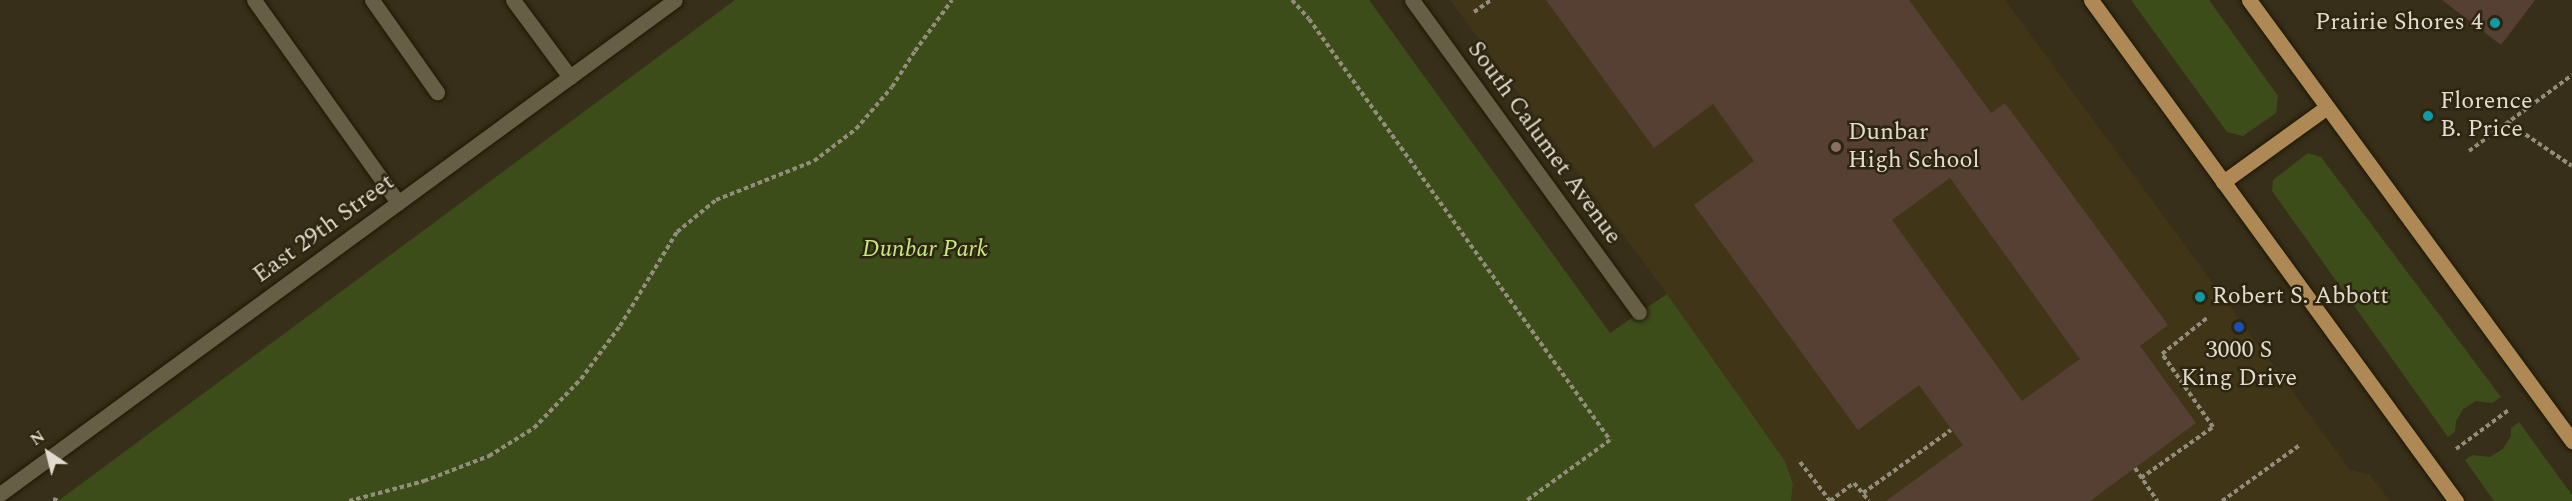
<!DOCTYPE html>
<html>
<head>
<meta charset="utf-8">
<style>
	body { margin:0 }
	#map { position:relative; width:2572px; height:501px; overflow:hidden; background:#372f19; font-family:Spectral,serif }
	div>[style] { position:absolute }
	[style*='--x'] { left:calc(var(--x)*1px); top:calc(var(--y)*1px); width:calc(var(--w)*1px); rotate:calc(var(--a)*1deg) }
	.built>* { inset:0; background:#403517 }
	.green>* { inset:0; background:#3d4d19 }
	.building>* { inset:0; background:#564033 }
	.path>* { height:4px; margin-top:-2px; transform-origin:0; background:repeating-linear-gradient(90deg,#938d7c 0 4.5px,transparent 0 7.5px) }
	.roads { filter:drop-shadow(0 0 2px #1e1702) drop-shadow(0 0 2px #1e1702) }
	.minor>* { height:15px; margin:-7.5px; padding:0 7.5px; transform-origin:7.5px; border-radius:7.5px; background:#675e46 }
	.major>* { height:15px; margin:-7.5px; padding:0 7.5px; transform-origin:7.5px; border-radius:7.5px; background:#ae8955 }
	.dots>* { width:16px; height:16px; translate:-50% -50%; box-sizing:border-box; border:3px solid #2d250f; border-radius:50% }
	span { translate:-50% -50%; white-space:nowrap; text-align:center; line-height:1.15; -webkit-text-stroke:5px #2d250f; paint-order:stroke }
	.poi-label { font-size:24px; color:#e1dccf }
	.right { translate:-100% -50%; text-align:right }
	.left { translate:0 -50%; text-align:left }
	.street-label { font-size:24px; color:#e1dccf }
	.park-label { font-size:24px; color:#c6e980; font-style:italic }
	.north { position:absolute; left:18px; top:423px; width:60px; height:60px; -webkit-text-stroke:4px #2d250f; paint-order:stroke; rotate:325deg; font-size:16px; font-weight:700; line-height:24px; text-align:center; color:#e1dccf }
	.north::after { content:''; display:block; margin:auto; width:21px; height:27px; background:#e1dccf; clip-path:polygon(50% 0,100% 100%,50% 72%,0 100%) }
</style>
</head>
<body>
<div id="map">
	<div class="built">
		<div style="clip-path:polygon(1450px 0,2005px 0,2350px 470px,2369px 474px,2390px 501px,1791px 501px,1793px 484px,1785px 461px,1667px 294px)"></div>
	</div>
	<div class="green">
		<div style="clip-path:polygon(735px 0,1369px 0,1610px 333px,1667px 294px,1785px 461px,1793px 484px,1791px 501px,58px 501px)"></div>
		<div style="clip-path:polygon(2131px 0,2209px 0,2278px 96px,2276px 113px,2243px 136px,2227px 132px)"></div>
		<div style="clip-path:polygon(2308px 153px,2321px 157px,2501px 397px,2492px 403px,2476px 401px,2463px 409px,2456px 421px,2455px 432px,2448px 437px,2272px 191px,2273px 180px)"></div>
		<div style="clip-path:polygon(2519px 422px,2572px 495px,2572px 501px,2494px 501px,2465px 460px,2472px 455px,2490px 457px,2503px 449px,2511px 436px,2511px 428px)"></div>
	</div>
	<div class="building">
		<div style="clip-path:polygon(evenodd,1546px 0,1909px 0,1991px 113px,2005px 103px,2168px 325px,2140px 346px,2196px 423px,2090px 501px,1886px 501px,1963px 445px,1919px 385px,1858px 430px,1694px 205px,1754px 161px,1713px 104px,1654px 148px,1546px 0,1950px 178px,2080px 359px,2022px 401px,1892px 220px,1950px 178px)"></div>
		<div style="clip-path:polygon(2442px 0,2535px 0,2501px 45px)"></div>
	</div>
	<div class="path">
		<div style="--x:1292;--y:0;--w:25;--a:48"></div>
		<div style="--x:1309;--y:19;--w:518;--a:54.44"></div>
		<div style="--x:1610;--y:440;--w:104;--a:144"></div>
		<div style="--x:1474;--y:12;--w:21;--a:-35"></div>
		<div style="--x:2507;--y:122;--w:78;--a:34.1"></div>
		<div style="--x:2469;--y:151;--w:128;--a:-36.4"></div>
		<div style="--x:2456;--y:449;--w:67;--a:-36.5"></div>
		<div style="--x:1800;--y:462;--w:49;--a:52.4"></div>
		<div style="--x:1830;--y:501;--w:30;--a:-37"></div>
		<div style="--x:1854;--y:483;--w:23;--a:50"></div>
		<div style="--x:2135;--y:468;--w:40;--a:56"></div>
		<div style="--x:2141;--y:478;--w:88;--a:-35.3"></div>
		<div style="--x:2213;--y:427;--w:89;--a:-124.9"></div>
		<div style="--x:2162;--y:354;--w:58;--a:-38.7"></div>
		<div style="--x:1863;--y:493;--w:108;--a:-35.6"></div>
		<div style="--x:53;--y:499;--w:6;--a:18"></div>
		<div style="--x:349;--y:501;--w:78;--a:-14.9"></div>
		<div style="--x:424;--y:481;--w:70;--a:-21"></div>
		<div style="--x:489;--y:456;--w:53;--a:-31.9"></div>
		<div style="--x:534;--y:428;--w:68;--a:-46.2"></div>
		<div style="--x:581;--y:379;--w:66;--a:-53.7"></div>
		<div style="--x:620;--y:326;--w:110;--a:-58.8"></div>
		<div style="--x:677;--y:232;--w:50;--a:-39.4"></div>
		<div style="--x:716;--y:200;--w:105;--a:-21.7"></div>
		<div style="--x:814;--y:161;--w:53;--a:-37.3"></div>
		<div style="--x:856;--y:129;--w:55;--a:-49.4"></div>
		<div style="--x:892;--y:87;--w:43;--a:-57.4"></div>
		<div style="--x:915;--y:51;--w:63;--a:-54"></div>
		<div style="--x:2222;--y:501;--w:96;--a:-35.7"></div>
	</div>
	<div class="roads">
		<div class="minor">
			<div style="--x:254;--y:0;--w:249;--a:54.6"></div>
			<div style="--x:372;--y:0;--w:113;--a:54.8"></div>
			<div style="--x:513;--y:0;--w:96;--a:53.5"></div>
			<div style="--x:1412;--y:0;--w:386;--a:54"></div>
			<div style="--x:0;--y:494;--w:836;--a:-36.2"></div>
		</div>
		<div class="major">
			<div style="--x:2091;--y:0;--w:620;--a:53.93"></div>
			<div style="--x:2249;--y:0;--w:547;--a:53.78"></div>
			<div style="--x:2223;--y:182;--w:128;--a:-35.8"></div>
		</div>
	</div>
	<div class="dots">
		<div style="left:2495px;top:23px;background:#0f9aa8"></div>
		<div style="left:2428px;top:116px;background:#0f9aa8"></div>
		<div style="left:1836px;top:147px;background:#8d6e63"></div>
		<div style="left:2200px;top:297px;background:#0f9aa8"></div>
		<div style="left:2239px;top:327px;background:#1a4fb4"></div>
	</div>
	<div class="poi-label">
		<span class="right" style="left:2483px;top:23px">Prairie Shores 4</span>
		<span class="left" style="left:2440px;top:116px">Florence<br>B. Price</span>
		<span class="left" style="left:1848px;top:147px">Dunbar<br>High School</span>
		<span class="left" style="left:2212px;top:297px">Robert S. Abbott</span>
		<span style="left:2239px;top:365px">3000 S<br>King Drive</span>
	</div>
	<div class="street-label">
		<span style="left:1544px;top:143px;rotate:54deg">South Calumet Avenue</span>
		<span style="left:324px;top:229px;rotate:-36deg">East 29th Street</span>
	</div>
	<div class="park-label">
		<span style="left:925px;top:250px">Dunbar Park</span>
	</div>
	<div class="north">N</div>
</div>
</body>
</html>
